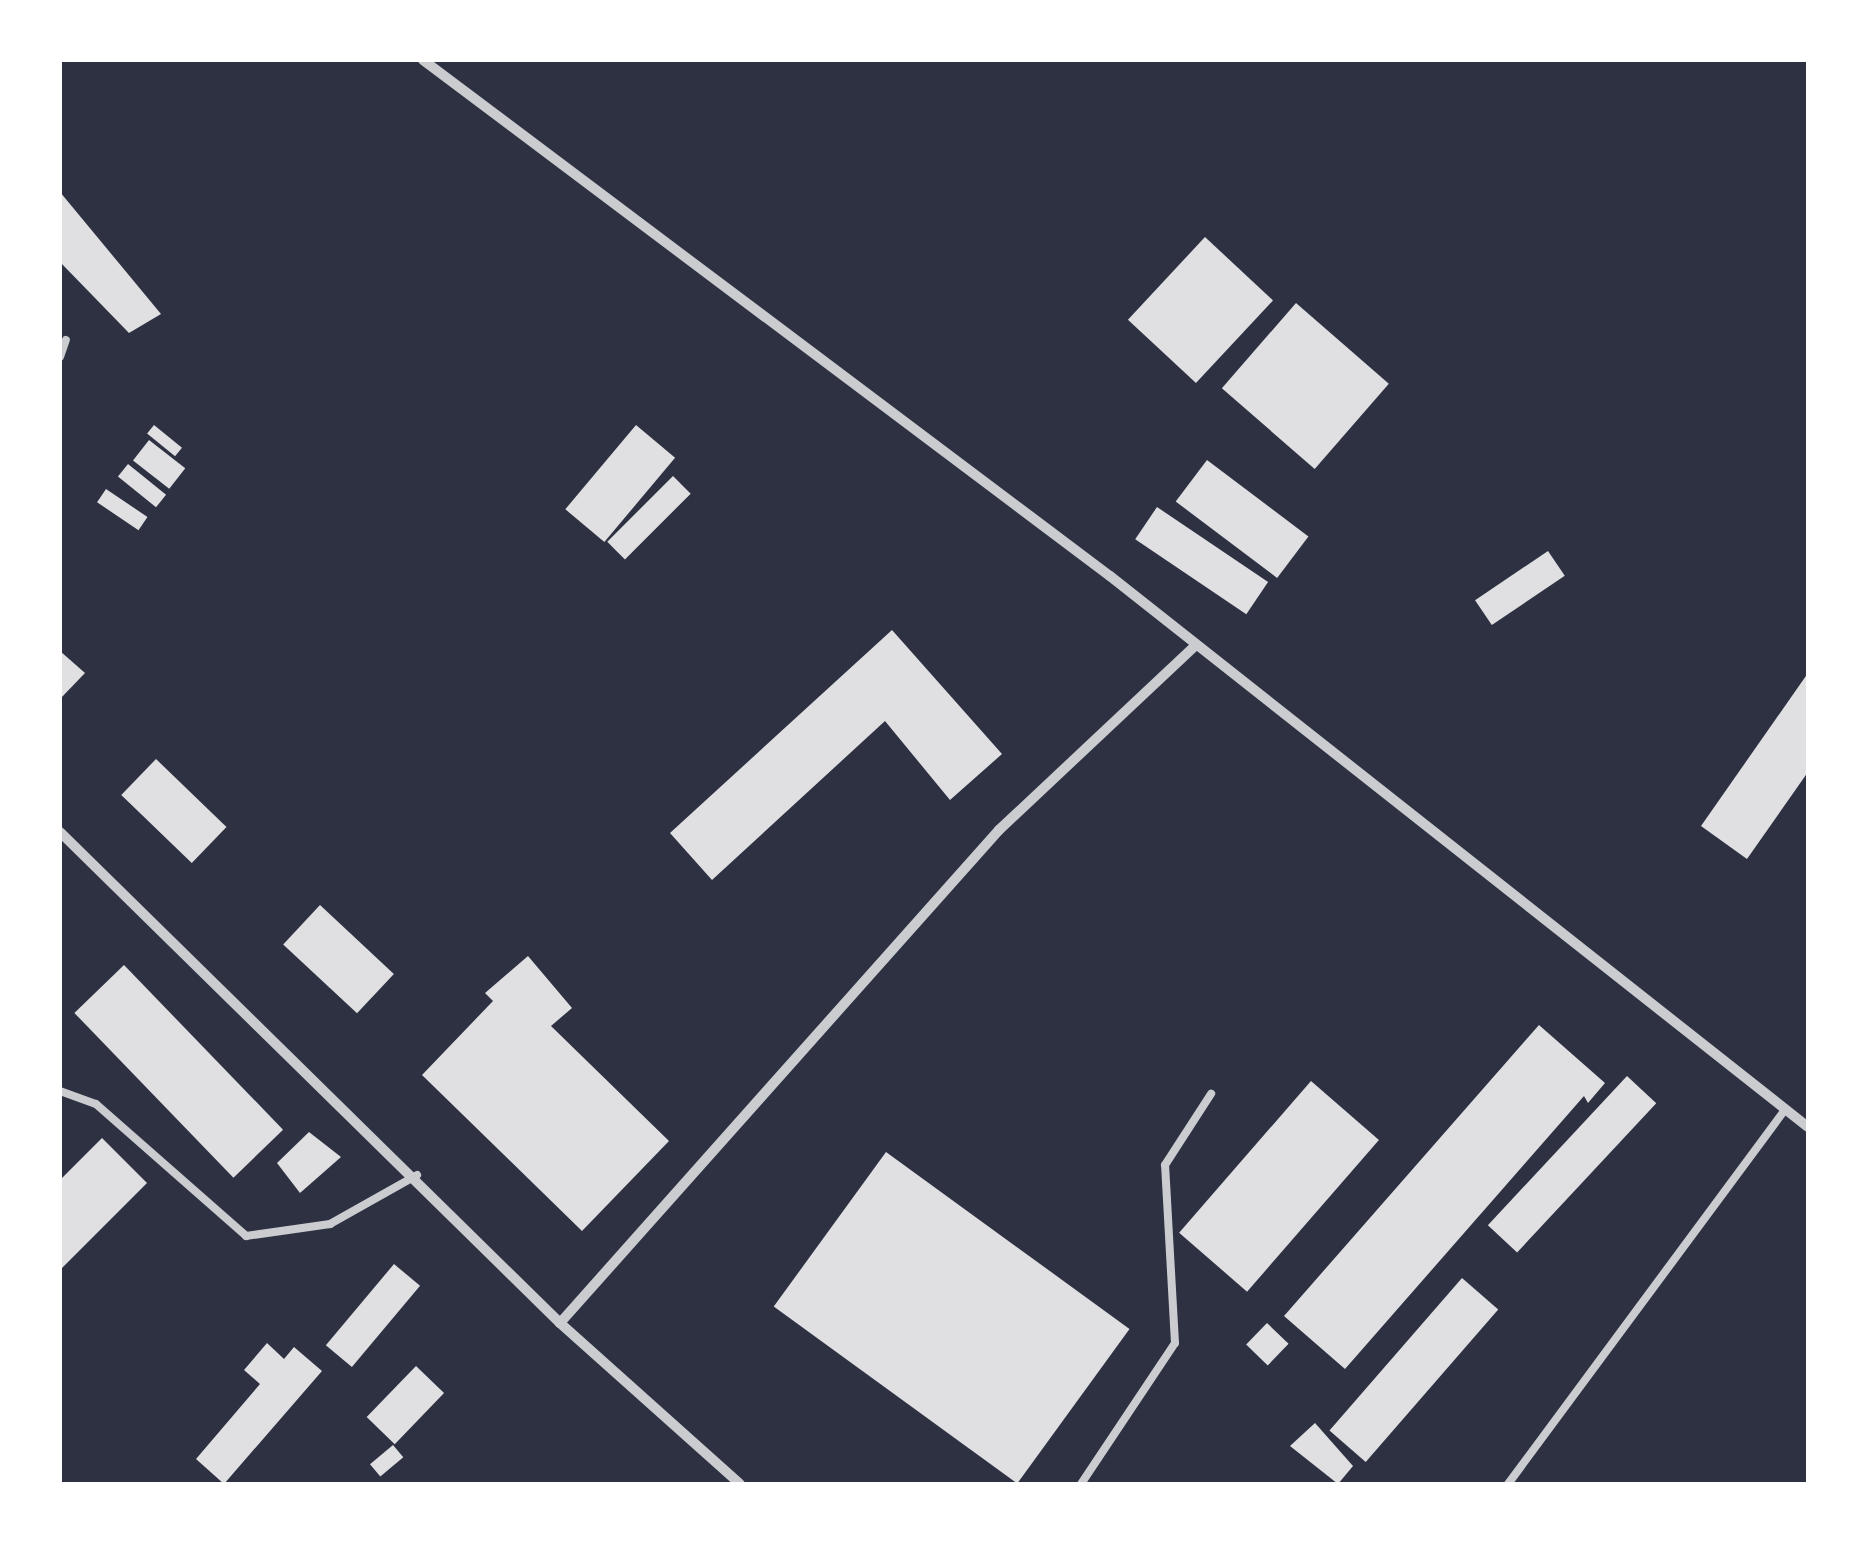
<!DOCTYPE html>
<html>
<head>
<meta charset="utf-8">
<style>
	body { margin:0 }
	#map { position:relative; width:1868px; height:1544px; overflow:hidden; background:#2d3142; font-family:Jost,sans-serif }
	div>[style] { position:absolute }
	[style*='--x'] { left:calc(var(--x)*1px); top:calc(var(--y)*1px); width:calc(var(--w)*1px); rotate:calc(var(--a)*1deg) }
	.building>* { inset:0; background:#e0e0e3; transform-origin:0 0 }
	.service>* { height:8px; margin:-4px; padding:0 4px; transform-origin:4px; border-radius:4px; background:#caccd0 }
	.minor>* { height:10px; margin:-5px; padding:0 5px; transform-origin:5px; border-radius:5px; background:#caccd0 }
	span { translate:-50% -50%; white-space:nowrap; text-align:center; line-height:1.15; -webkit-text-stroke:8px #fff; paint-order:stroke }
	.frame { position:absolute; inset:0; border:62px solid #fff; pointer-events:none }
</style>
</head>
<body>
<div id="map">
	<div class="building">
		<div style="clip-path:polygon(60px 192px,161px 314px,129px 333px,60px 262px)"></div>
		<div style="left:1205px;top:237px;width:93px;height:113px;rotate:43deg"></div>
		<div style="left:1296px;top:303px;width:123px;height:113px;rotate:41deg"></div>
		<div style="left:154px;top:425px;width:36px;height:11px;rotate:39deg"></div>
		<div style="left:636px;top:425px;width:51px;height:110px;rotate:40deg"></div>
		<div style="left:149px;top:440px;width:46px;height:26px;rotate:38deg"></div>
		<div style="left:1207px;top:460px;width:127px;height:52px;rotate:37deg"></div>
		<div style="left:128px;top:464px;width:49px;height:16px;rotate:39deg"></div>
		<div style="left:673px;top:476px;width:25px;height:93px;rotate:45deg"></div>
		<div style="left:106px;top:489px;width:50px;height:16px;rotate:34deg"></div>
		<div style="left:1157px;top:507px;width:134px;height:39px;rotate:34deg"></div>
		<div style="left:1548px;top:551px;width:30px;height:88px;rotate:56deg"></div>
		<div style="clip-path:polygon(892px 630px,1002px 754px,950px 800px,885px 721px,712px 880px,670px 833px)"></div>
		<div style="clip-path:polygon(60px 651px,85px 673px,60px 699px)"></div>
		<div style="clip-path:polygon(1808px 673px,1808px 772px,1747px 859px,1701px 826px)"></div>
		<div style="left:156px;top:759px;width:98px;height:50px;rotate:44deg"></div>
		<div style="left:320px;top:905px;width:101px;height:54px;rotate:43deg"></div>
		<div style="clip-path:polygon(528px 956px,572px 1008px,551px 1026px,669px 1141px,582px 1231px,422px 1075px,493px 1001px,485px 993px)"></div>
		<div style="left:124px;top:965px;width:229px;height:69px;rotate:46deg"></div>
		<div style="clip-path:polygon(1539px 1025px,1605px 1083px,1588px 1103px,1584px 1096px,1345px 1369px,1284px 1316px)"></div>
		<div style="left:1627px;top:1076px;width:40px;height:204px;rotate:43deg"></div>
		<div style="left:1311px;top:1081px;width:90px;height:201px;rotate:41deg"></div>
		<div style="clip-path:polygon(309px 1132px,341px 1157px,300px 1193px,277px 1163px)"></div>
		<div style="clip-path:polygon(102px 1138px,147px 1183px,60px 1270px,60px 1180px)"></div>
		<div style="left:886px;top:1152px;width:301px;height:191px;rotate:36deg"></div>
		<div style="left:394px;top:1264px;width:34px;height:106px;rotate:40deg"></div>
		<div style="left:1462px;top:1278px;width:48px;height:202px;rotate:41deg"></div>
		<div style="left:1267px;top:1323px;width:30px;height:30px;rotate:44deg"></div>
		<div style="clip-path:polygon(267px 1343px,284px 1359px,294px 1347px,322px 1371px,224px 1484px,196px 1459px,260px 1384px,244px 1370px)"></div>
		<div style="left:416px;top:1366px;width:39px;height:71px;rotate:44deg"></div>
		<div style="clip-path:polygon(1315px 1423px,1353px 1466px,1338px 1484px,1290px 1446px)"></div>
		<div style="left:393px;top:1445px;width:16px;height:30px;rotate:50deg"></div>
	</div>
	<div class="service">
		<div style="--x:60;--y:357;--w:18;--a:-71"></div>
		<div style="--x:60;--y:1091;--w:38;--a:20"></div>
		<div style="--x:96;--y:1104;--w:200;--a:41.3"></div>
		<div style="--x:246;--y:1236;--w:85;--a:-8.1"></div>
		<div style="--x:330;--y:1224;--w:100;--a:-29.4"></div>
		<div style="--x:1081;--y:1484;--w:169;--a:-56.3"></div>
		<div style="--x:1175;--y:1343;--w:178;--a:-93.2"></div>
		<div style="--x:1165;--y:1165;--w:85;--a:-57.1"></div>
		<div style="--x:1508;--y:1484;--w:466;--a:-53.5"></div>
	</div>
	<div class="minor">
		<div style="--x:423;--y:60;--w:859;--a:36.91"></div>
		<div style="--x:1110;--y:576;--w:889;--a:38.29"></div>
		<div style="--x:60;--y:832;--w:701;--a:44.48"></div>
		<div style="--x:560;--y:1323;--w:241;--a:41.8"></div>
		<div style="--x:560;--y:1323;--w:660;--a:-48.32"></div>
		<div style="--x:999;--y:830;--w:270;--a:-43.2"></div>
	</div>
	<div class="frame"></div>
</div>
</body>
</html>
